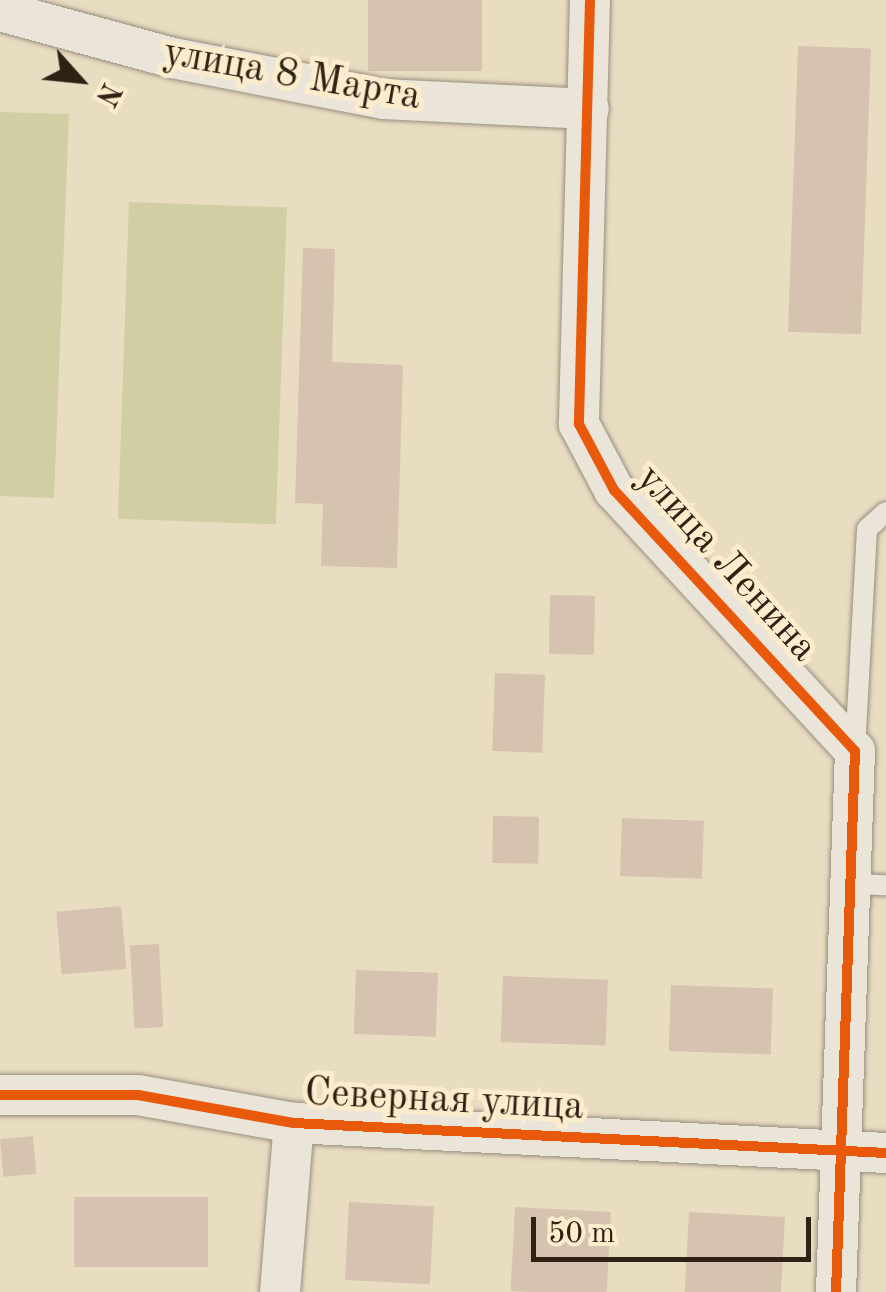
<!DOCTYPE html>
<html>
<head>
<meta charset="utf-8">
<style>
	body { margin:0 }
	#map { position:relative; width:886px; height:1292px; overflow:hidden; background:#e8dcc1; font-family:"Old Standard TT",serif }
	div>[style] { position:absolute }
	[style*='--x'] { left:calc(var(--x)*1px); top:calc(var(--y)*1px); width:calc(var(--w)*1px); rotate:calc(var(--a)*1deg) }
	.green>* { inset:0; background:#d1cea3; transform-origin:0 0 }
	.building>* { inset:0; background:#d5c3b0; transform-origin:0 0 }
	.roads { filter:drop-shadow(0 0 2px #978e7e) drop-shadow(0 0 2px #978e7e) }
	.lane>* { height:20px; margin:-10px; padding:0 10px; transform-origin:10px; border-radius:10px; background:#ebe4d8 }
	.street>* { height:40px; margin:-20px; padding:0 20px; transform-origin:20px; border-radius:20px; background:#ebe4d8 }
	.cycleway>* { height:10px; margin:-5px; padding:0 5px; transform-origin:5px; border-radius:5px; background:#e8590c }
	span { translate:-50% -50%; white-space:nowrap; text-align:center; line-height:1.15; -webkit-text-stroke:10px #faeccd; paint-order:stroke }
	.street-label { font-size:40px; color:#2f2114 }
	.north { position:absolute; left:30px; top:30px; width:100px; height:100px; -webkit-text-stroke:8px #faeccd; paint-order:stroke; rotate:117deg; font-size:28px; font-weight:700; line-height:40px; text-align:center; color:#2f2114 }
	.north::after { content:''; display:block; margin:auto; width:35px; height:45px; background:#2f2114; clip-path:polygon(50% 0,100% 100%,50% 72%,0 100%) }
	.scale { position:absolute; left:531px; top:1217px; width:280px; height:45px; box-sizing:border-box; border:5px solid #2f2114; border-top:0; padding-left:12px; font-size:30px; line-height:35px; white-space:nowrap; color:#2f2114; -webkit-text-stroke:8px #faeccd; paint-order:stroke }
</style>
</head>
<body>
<div id="map">
	<div class="green">
		<div style="clip-path:polygon(0 112px,69px 114px,54px 498px,0 496px)"></div>
		<div style="left:129px;top:202px;width:158px;height:317px;rotate:2deg"></div>
	</div>
	<div class="building">
		<div style="left:368px;top:0;width:114px;height:71px"></div>
		<div style="left:798px;top:46px;width:73px;height:286px;rotate:2deg"></div>
		<div style="clip-path:polygon(303px 248px,335px 249px,332px 362px,403px 365px,397px 568px,321px 566px,323px 504px,295px 503px)"></div>
		<div style="left:550px;top:595px;width:45px;height:59px;rotate:1deg"></div>
		<div style="left:495px;top:673px;width:50px;height:78px;rotate:2deg"></div>
		<div style="left:493px;top:816px;width:46px;height:47px;rotate:1deg"></div>
		<div style="left:622px;top:818px;width:82px;height:58px;rotate:2deg"></div>
		<div style="left:121px;top:906px;width:63px;height:65px;rotate:85deg"></div>
		<div style="left:159px;top:944px;width:83px;height:29px;rotate:87deg"></div>
		<div style="left:356px;top:970px;width:82px;height:64px;rotate:2deg"></div>
		<div style="left:503px;top:976px;width:105px;height:66px;rotate:2deg"></div>
		<div style="left:671px;top:985px;width:102px;height:66px;rotate:2deg"></div>
		<div style="left:33px;top:1136px;width:38px;height:33px;rotate:85deg"></div>
		<div style="left:74px;top:1197px;width:134px;height:70px"></div>
		<div style="left:349px;top:1202px;width:85px;height:78px;rotate:3deg"></div>
		<div style="left:515px;top:1207px;width:96px;height:84px;rotate:3deg"></div>
		<div style="left:689px;top:1212px;width:96px;height:80px;rotate:3deg"></div>
	</div>
	<div class="roads">
		<div class="lane">
			<div style="--x:855;--y:751;--w:222;--a:-86.9"></div>
			<div style="--x:867;--y:529;--w:25;--a:-42"></div>
			<div style="--x:852;--y:884;--w:34;--a:2"></div>
		</div>
		<div class="street">
			<div style="--x:590;--y:0;--w:424;--a:91.5"></div>
			<div style="--x:579;--y:424;--w:75;--a:62.1"></div>
			<div style="--x:614;--y:490;--w:355;--a:47.3"></div>
			<div style="--x:855;--y:751;--w:541;--a:92.01"></div>
			<div style="--x:0;--y:11;--w:179;--a:15.2"></div>
			<div style="--x:173;--y:58;--w:214;--a:11"></div>
			<div style="--x:383;--y:99;--w:206;--a:2.8"></div>
			<div style="--x:0;--y:1095;--w:138;--a:0"></div>
			<div style="--x:138;--y:1095;--w:158;--a:10.2"></div>
			<div style="--x:294;--y:1123;--w:593;--a:2.9"></div>
			<div style="--x:280;--y:1292;--w:170;--a:-85.3"></div>
		</div>
	</div>
	<div class="cycleway">
		<div style="--x:590;--y:0;--w:424;--a:91.5"></div>
		<div style="--x:579;--y:424;--w:75;--a:62.1"></div>
		<div style="--x:614;--y:490;--w:355;--a:47.3"></div>
		<div style="--x:855;--y:751;--w:541;--a:92.01"></div>
		<div style="--x:0;--y:1095;--w:138;--a:0"></div>
		<div style="--x:138;--y:1095;--w:158;--a:10.2"></div>
		<div style="--x:294;--y:1123;--w:593;--a:2.9"></div>
	</div>
	<div class="street-label">
		<span style="left:292px;top:76px;rotate:10deg">улица 8 Марта</span>
		<span style="left:726px;top:564px;rotate:48deg">улица Ленина</span>
		<span style="left:444px;top:1101px;rotate:3deg">Северная улица</span>
	</div>
	<div class="north">N</div>
	<div class="scale">50 m</div>
</div>
</body>
</html>
